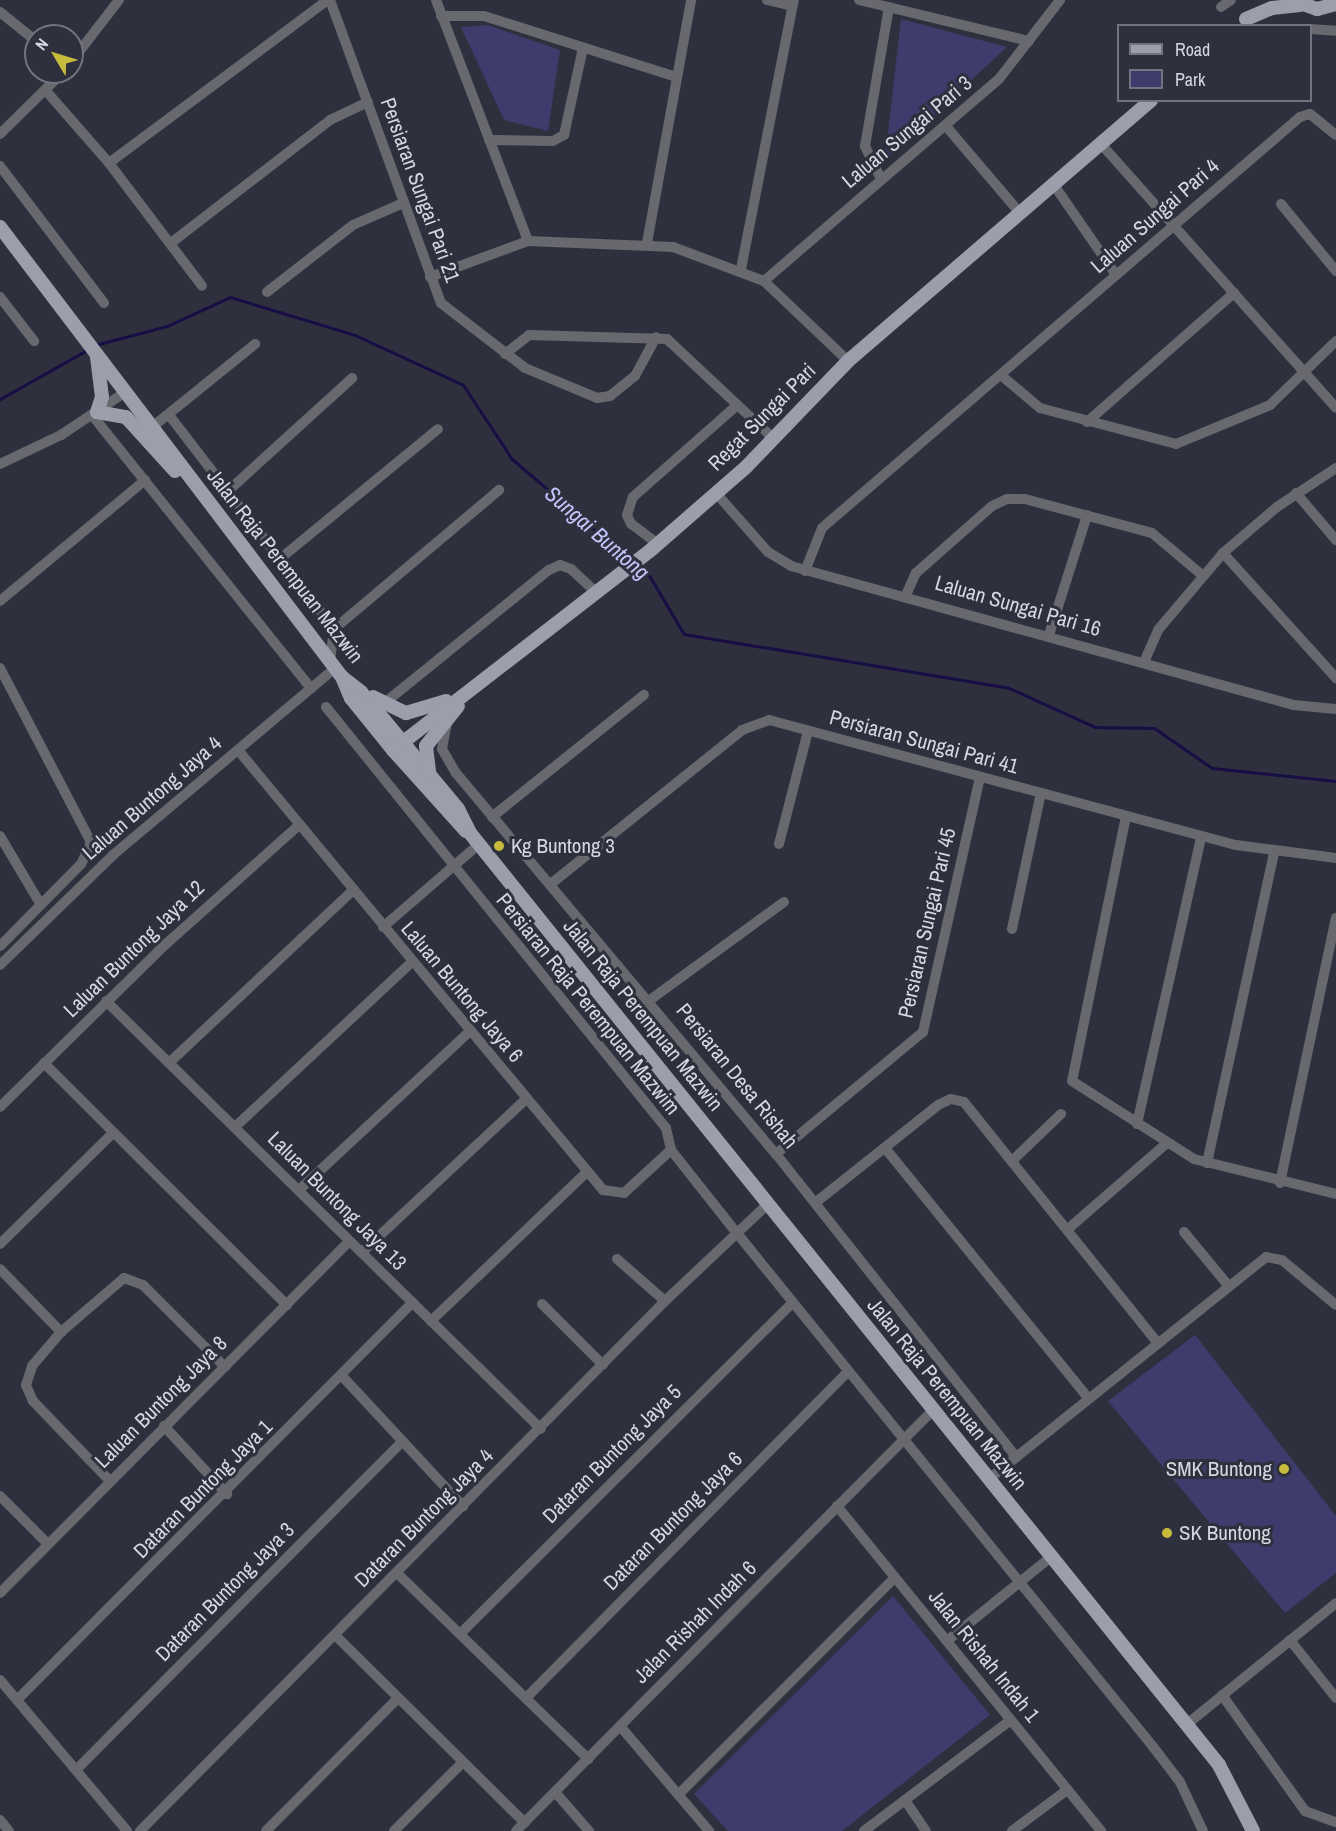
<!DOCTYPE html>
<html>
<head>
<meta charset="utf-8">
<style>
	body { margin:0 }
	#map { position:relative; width:1336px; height:1831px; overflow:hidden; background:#2f303d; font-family:"Archivo Narrow",sans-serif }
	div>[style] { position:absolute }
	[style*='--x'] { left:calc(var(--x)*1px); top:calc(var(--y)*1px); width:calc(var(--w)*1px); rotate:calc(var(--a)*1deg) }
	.green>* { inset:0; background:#3e3b6d }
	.stream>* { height:3px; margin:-1.5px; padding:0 1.5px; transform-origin:1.5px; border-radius:1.5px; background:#180d45 }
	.minor>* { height:10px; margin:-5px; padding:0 5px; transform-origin:5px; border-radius:5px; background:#68686f }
	.major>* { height:14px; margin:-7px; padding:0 7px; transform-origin:7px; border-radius:7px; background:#9d9eab }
	.dots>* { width:16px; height:16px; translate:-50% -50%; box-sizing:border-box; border:3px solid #2f303d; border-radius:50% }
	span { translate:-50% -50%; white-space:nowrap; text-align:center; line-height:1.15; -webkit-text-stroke:6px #2f303d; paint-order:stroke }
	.street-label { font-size:21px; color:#d7d7e0 }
	.poi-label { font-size:21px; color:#d7d7e0 }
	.left { translate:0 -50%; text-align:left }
	.right { translate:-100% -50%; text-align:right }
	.water-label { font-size:22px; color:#c4c5fc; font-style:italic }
	.legend { position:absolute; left:1117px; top:24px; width:195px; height:78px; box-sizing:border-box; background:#2f303d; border:2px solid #72737e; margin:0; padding:8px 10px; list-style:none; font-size:18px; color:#d7d7e0 }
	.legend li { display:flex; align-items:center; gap:12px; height:30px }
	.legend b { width:30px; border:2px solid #72737e }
	.north { position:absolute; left:24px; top:24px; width:60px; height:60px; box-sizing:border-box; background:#2f303d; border:2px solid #72737e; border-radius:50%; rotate:308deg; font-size:16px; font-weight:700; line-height:24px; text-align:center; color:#d7d7e0 }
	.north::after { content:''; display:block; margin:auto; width:21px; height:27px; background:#c7bb3c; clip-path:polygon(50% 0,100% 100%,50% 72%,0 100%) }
</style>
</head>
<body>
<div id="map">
	<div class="green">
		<div style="clip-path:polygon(901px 19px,1007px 47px,885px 160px)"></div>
		<div style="clip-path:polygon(488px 25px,560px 50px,548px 131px,504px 120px,461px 27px)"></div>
		<div style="clip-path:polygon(1195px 1335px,1336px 1516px,1336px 1573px,1285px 1613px,1108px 1401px)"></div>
		<div style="clip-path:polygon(893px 1596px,990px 1715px,842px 1831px,728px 1831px,694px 1794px)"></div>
	</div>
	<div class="stream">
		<div style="--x:95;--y:345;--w:74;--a:-14.8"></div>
		<div style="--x:167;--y:326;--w:69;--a:-24.7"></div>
		<div style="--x:230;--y:297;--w:131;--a:16.9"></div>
		<div style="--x:355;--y:335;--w:119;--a:24.8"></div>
		<div style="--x:463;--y:385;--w:89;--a:56.5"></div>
		<div style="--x:512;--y:459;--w:155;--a:40.6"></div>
		<div style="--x:0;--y:399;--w:100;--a:-29.4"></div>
		<div style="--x:637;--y:566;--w:17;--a:40"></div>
		<div style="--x:650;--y:577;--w:66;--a:59.2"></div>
		<div style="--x:684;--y:634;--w:329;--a:9.4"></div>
		<div style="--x:1009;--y:688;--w:94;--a:24.4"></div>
		<div style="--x:1095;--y:727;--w:59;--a:1"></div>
		<div style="--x:1154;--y:728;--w:70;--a:34.6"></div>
		<div style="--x:1212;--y:768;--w:125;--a:6"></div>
	</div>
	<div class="minor">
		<div style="--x:330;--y:0;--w:323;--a:69.9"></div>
		<div style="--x:441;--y:303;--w:106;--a:37.7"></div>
		<div style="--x:525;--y:368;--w:78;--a:22.6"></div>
		<div style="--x:597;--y:398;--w:13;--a:-9"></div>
		<div style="--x:610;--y:396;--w:32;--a:-39"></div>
		<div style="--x:635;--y:376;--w:44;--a:-61.7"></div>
		<div style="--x:436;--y:0;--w:258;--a:69.1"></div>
		<div style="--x:767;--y:0;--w:26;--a:13"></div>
		<div style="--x:859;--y:0;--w:175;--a:13.6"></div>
		<div style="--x:1221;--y:7;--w:12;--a:-35"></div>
		<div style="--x:0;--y:12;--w:46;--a:38.9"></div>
		<div style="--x:441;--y:16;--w:43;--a:0"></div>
		<div style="--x:484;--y:16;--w:201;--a:17.6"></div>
		<div style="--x:1310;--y:29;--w:26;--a:4"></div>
		<div style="--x:72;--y:61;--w:77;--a:-52.4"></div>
		<div style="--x:47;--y:92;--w:94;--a:48.9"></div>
		<div style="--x:109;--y:163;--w:154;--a:52.9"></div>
		<div style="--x:945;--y:125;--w:116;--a:49.6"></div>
		<div style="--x:0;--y:134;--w:88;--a:-44.5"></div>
		<div style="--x:489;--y:140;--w:64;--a:0.9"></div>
		<div style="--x:553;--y:141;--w:13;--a:-29"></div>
		<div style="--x:564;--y:135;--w:89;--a:-77.7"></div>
		<div style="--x:1101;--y:144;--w:353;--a:48.3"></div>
		<div style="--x:109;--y:163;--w:273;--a:-36.7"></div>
		<div style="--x:0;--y:166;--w:172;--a:52.8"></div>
		<div style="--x:881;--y:179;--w:37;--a:-116"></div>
		<div style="--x:865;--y:146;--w:141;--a:-80.2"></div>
		<div style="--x:1054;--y:185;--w:109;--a:55.4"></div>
		<div style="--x:1281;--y:204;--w:87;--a:50.6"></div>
		<div style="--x:171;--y:243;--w:201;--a:-37.7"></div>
		<div style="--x:330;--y:120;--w:42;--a:-25.3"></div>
		<div style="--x:647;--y:243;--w:247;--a:-79.7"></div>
		<div style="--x:741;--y:269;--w:274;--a:-78.9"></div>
		<div style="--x:430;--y:277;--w:104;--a:-20.2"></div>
		<div style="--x:528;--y:241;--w:145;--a:2.4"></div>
		<div style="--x:673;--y:247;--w:97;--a:20.5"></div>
		<div style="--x:764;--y:281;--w:116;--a:43.6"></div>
		<div style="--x:764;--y:281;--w:310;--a:-40.7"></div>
		<div style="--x:999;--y:79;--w:100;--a:-52.3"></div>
		<div style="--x:267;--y:292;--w:109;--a:-37.9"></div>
		<div style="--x:353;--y:225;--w:55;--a:-23.7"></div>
		<div style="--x:0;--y:297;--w:56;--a:52.3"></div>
		<div style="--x:505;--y:354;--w:31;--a:-38"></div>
		<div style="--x:529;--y:335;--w:138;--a:1.7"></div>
		<div style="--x:667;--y:339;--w:146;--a:43.1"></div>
		<div style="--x:1002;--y:376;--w:50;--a:40.1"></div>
		<div style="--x:1040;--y:408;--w:141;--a:14.8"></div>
		<div style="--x:1176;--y:444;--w:102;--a:-22.5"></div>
		<div style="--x:1270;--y:405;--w:92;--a:-44.1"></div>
		<div style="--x:92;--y:415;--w:350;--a:51.3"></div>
		<div style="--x:169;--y:415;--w:270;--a:52.4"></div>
		<div style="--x:334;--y:629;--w:33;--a:97"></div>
		<div style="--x:1087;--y:422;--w:196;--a:-41.3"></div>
		<div style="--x:151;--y:428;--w:134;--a:-38.9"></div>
		<div style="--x:0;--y:464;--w:68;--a:-25.4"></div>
		<div style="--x:61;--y:435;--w:76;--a:-33.7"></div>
		<div style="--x:228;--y:491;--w:168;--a:-42.3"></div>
		<div style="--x:716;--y:493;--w:79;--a:48.6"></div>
		<div style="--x:768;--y:552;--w:27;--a:31"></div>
		<div style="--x:791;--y:566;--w:522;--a:15.45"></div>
		<div style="--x:1294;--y:705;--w:42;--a:5.4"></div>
		<div style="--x:1296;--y:493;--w:62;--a:49.6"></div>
		<div style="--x:658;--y:544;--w:34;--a:-143"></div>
		<div style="--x:631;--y:524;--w:10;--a:-114"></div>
		<div style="--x:627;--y:515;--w:19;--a:-72"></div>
		<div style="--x:633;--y:497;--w:136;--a:-41.4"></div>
		<div style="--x:1223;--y:553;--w:169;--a:47.9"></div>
		<div style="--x:281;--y:558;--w:203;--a:-39.4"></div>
		<div style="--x:805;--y:571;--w:46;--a:-68.4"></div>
		<div style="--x:822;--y:528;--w:630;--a:-40.69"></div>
		<div style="--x:1300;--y:117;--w:10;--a:-17"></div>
		<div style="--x:1310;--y:114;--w:33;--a:39"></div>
		<div style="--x:906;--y:595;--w:24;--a:-66"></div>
		<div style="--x:916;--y:573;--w:101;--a:-41.4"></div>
		<div style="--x:992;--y:506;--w:17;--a:-25"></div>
		<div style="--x:1007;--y:499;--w:18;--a:0"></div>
		<div style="--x:1025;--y:499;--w:131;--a:15"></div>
		<div style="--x:1152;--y:533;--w:65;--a:40"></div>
		<div style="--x:0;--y:601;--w:189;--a:-39.8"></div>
		<div style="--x:334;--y:629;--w:216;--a:-40.1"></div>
		<div style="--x:1049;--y:635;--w:126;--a:-72.4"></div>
		<div style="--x:1144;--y:662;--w:35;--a:-66"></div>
		<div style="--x:1158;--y:630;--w:101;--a:-49.8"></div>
		<div style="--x:1223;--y:553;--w:71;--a:-40.4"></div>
		<div style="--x:1277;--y:507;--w:71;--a:-33.5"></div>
		<div style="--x:0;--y:668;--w:196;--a:62.4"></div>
		<div style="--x:91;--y:842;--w:24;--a:114"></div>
		<div style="--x:81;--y:864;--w:115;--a:134.6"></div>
		<div style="--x:382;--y:705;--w:215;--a:-39"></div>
		<div style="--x:549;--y:570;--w:12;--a:-24"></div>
		<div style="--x:560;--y:565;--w:12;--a:20"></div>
		<div style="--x:571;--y:569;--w:35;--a:43"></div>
		<div style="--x:326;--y:707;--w:541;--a:51.08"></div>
		<div style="--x:666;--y:1128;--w:23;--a:77"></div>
		<div style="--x:671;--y:1150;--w:105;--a:51.6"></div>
		<div style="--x:736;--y:1232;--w:664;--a:50.99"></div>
		<div style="--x:1154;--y:1748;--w:43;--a:52.6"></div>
		<div style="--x:1180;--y:1782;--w:54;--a:64.9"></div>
		<div style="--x:447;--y:723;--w:26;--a:101"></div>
		<div style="--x:442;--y:749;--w:28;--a:60"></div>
		<div style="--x:456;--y:773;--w:498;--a:50"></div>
		<div style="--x:776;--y:1154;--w:387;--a:51.6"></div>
		<div style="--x:238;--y:750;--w:572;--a:50.32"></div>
		<div style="--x:603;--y:1190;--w:21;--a:8"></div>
		<div style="--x:624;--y:1193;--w:64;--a:-42.5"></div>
		<div style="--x:1126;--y:816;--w:270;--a:101.5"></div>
		<div style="--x:1072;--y:1081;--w:145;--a:32.6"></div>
		<div style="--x:1194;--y:1159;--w:146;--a:13.8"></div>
		<div style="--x:492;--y:817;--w:195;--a:-38.8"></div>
		<div style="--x:0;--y:836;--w:80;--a:59.3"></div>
		<div style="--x:779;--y:844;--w:117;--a:-75.6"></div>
		<div style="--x:552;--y:883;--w:244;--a:-38.8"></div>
		<div style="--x:742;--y:730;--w:29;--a:-20"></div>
		<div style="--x:769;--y:720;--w:483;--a:15"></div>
		<div style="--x:1236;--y:845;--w:101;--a:7.4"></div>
		<div style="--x:383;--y:927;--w:127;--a:-40.8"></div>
		<div style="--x:1012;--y:929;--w:139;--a:-78"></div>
		<div style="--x:0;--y:965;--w:158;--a:-44.2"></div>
		<div style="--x:113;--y:855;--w:290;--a:-40.1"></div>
		<div style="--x:650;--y:1000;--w:166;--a:-36.2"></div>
		<div style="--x:106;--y:1001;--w:610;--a:44.54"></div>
		<div style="--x:44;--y:1063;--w:343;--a:44.9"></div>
		<div style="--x:169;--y:1063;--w:253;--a:-43.2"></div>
		<div style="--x:0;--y:1107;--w:233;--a:-44.5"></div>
		<div style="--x:166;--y:944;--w:178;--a:-41.8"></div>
		<div style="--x:1137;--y:1124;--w:294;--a:-77.4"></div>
		<div style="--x:235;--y:1127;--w:242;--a:-43"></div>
		<div style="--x:885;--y:1148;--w:323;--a:50.9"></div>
		<div style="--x:776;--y:1154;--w:191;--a:-39.7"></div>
		<div style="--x:923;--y:1032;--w:261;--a:-77.4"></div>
		<div style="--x:1012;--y:1161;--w:68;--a:-43.8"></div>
		<div style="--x:1207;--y:1163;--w:316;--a:-77.8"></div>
		<div style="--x:1280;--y:1183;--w:271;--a:-78.1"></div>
		<div style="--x:299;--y:1190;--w:233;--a:-42.9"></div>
		<div style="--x:815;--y:1203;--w:157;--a:-38.5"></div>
		<div style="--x:938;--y:1105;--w:14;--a:-25"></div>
		<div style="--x:951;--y:1099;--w:13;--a:13"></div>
		<div style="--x:964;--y:1102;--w:308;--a:51.2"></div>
		<div style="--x:1068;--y:1229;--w:131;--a:-41"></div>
		<div style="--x:1184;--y:1232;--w:67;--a:50.4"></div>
		<div style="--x:0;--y:1244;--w:158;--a:-44.5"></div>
		<div style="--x:362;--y:1252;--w:224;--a:-43"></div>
		<div style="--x:617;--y:1259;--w:64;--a:41.2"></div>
		<div style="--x:0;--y:1269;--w:88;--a:45.9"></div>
		<div style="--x:542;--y:1304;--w:86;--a:45"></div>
		<div style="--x:431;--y:1321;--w:214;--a:-43.7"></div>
		<div style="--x:342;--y:1376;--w:178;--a:47.1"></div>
		<div style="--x:164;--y:1426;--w:93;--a:47.2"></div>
		<div style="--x:989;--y:1479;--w:355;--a:-38.7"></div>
		<div style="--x:1266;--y:1257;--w:16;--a:11"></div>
		<div style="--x:1282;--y:1260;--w:70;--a:39.8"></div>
		<div style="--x:109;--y:1480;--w:110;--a:-133.9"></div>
		<div style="--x:33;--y:1401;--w:17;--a:-114"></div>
		<div style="--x:26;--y:1385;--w:20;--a:-72"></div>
		<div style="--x:32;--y:1366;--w:45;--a:-49.5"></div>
		<div style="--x:61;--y:1332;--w:83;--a:-40.6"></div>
		<div style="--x:124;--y:1278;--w:20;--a:20"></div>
		<div style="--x:143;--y:1285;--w:116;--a:45"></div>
		<div style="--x:0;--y:1496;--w:66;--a:45"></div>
		<div style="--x:837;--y:1506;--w:419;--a:50.9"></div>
		<div style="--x:397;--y:1573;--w:267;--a:44.2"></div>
		<div style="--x:0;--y:1593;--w:496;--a:-45.2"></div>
		<div style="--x:460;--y:1634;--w:469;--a:-44.9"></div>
		<div style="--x:335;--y:1635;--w:267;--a:44.7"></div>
		<div style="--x:948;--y:1640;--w:132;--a:-38.9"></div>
		<div style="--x:1290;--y:1640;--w:74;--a:51.6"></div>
		<div style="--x:0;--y:1680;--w:197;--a:49.9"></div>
		<div style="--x:1222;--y:1695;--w:143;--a:54.4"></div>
		<div style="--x:1305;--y:1811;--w:33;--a:20"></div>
		<div style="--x:526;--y:1698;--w:458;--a:-45.4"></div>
		<div style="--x:17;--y:1700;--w:561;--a:-45.14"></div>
		<div style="--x:1186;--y:1725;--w:193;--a:-39.1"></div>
		<div style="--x:620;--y:1726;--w:138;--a:49.7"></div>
		<div style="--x:76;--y:1770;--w:462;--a:-45.2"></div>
		<div style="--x:555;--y:1792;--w:52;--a:48.9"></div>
		<div style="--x:679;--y:1794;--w:305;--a:-45.1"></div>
		<div style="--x:905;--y:1800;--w:37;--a:56"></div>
		<div style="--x:0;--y:1820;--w:14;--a:51"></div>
		<div style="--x:140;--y:1831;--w:746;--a:-45.27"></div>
		<div style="--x:665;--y:1301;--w:141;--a:-43.3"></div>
		<div style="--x:266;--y:1831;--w:186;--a:-45.2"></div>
		<div style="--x:394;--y:1831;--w:96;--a:-45"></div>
		<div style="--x:516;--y:1831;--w:593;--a:-45.27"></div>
		<div style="--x:864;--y:1831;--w:184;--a:-37.1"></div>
		<div style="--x:1012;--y:1831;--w:69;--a:-36.7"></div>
	</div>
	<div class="major">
		<div style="--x:1292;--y:0;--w:27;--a:20"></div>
		<div style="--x:1317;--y:9;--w:20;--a:-15"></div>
		<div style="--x:1246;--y:19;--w:28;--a:-23"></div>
		<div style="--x:1272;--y:8;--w:28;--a:-6"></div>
		<div style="--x:0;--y:227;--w:565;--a:52.77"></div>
		<div style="--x:342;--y:677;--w:24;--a:38"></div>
		<div style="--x:361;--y:692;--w:152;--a:50.3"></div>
		<div style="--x:458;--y:809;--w:27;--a:63"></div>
		<div style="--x:470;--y:833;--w:1196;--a:51.21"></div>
		<div style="--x:1219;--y:1765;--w:74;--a:62.7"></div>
		<div style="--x:97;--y:357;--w:40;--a:82.9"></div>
		<div style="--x:102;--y:397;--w:16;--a:108"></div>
		<div style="--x:97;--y:412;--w:29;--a:10"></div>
		<div style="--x:126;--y:417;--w:73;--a:47.8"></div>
		<div style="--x:342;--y:677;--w:23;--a:67"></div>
		<div style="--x:351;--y:698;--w:67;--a:51.1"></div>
		<div style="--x:393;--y:750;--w:109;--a:48"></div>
		<div style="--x:373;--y:697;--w:37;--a:26"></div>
		<div style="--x:406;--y:713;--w:42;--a:-16.7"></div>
		<div style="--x:393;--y:750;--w:328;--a:-37.8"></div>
		<div style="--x:652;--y:549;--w:126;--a:-41.1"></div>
		<div style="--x:747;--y:466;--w:146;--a:-46.1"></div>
		<div style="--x:848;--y:361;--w:400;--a:-40.7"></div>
		<div style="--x:429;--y:771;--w:25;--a:-97"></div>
		<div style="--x:426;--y:746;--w:51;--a:-51.3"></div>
	</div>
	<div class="dots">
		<div style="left:499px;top:846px;background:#c7bb3c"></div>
		<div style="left:1284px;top:1469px;background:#c7bb3c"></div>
		<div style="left:1167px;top:1533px;background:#c7bb3c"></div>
	</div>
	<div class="street-label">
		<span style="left:907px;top:132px;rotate:-40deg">Laluan Sungai Pari 3</span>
		<span style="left:420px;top:190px;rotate:70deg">Persiaran Sungai Pari 21</span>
		<span style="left:1155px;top:216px;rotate:-41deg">Laluan Sungai Pari 4</span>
		<span style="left:762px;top:417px;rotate:-45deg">Regat Sungai Pari</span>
		<span style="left:285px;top:566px;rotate:52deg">Jalan Raja Perempuan Mazwin</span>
		<span style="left:1018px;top:606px;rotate:16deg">Laluan Sungai Pari 16</span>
		<span style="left:924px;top:742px;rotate:15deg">Persiaran Sungai Pari 41</span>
		<span style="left:152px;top:798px;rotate:-41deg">Laluan Buntong Jaya 4</span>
		<span style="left:927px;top:923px;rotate:-77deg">Persiaran Sungai Pari 45</span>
		<span style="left:134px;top:949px;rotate:-44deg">Laluan Buntong Jaya 12</span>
		<span style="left:462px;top:992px;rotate:50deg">Laluan Buntong Jaya 6</span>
		<span style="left:588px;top:1004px;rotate:51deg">Persiaran Raja Perempuan Mazwim</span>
		<span style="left:643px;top:1015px;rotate:51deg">Jalan Raja Perempuan Mazwin</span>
		<span style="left:737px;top:1076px;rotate:51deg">Persiaran Desa Rishah</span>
		<span style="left:337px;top:1201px;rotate:45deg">Laluan Buntong Jaya 13</span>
		<span style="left:947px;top:1394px;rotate:51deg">Jalan Raja Perempuan Mazwin</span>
		<span style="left:161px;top:1402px;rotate:-45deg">Laluan Buntong Jaya 8</span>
		<span style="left:612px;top:1454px;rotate:-45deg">Dataran Buntong Jaya 5</span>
		<span style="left:203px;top:1489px;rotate:-45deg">Dataran Buntong Jaya 1</span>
		<span style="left:424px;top:1518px;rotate:-45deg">Dataran Buntong Jaya 4</span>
		<span style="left:673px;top:1521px;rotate:-45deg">Dataran Buntong Jaya 6</span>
		<span style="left:225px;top:1592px;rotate:-45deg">Dataran Buntong Jaya 3</span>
		<span style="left:695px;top:1622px;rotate:-45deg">Jalan Rishah Indah 6</span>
		<span style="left:984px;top:1656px;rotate:51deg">Jalan Rishah Indah 1</span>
	</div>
	<div class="poi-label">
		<span class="left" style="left:511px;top:846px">Kg Buntong 3</span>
		<span class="right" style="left:1272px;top:1469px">SMK Buntong</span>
		<span class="left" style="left:1179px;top:1533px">SK Buntong</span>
	</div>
	<div class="water-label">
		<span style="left:597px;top:533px;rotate:41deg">Sungai Buntong</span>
	</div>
	<ul class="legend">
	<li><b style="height:8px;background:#9d9eab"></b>Road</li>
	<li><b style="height:16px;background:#3e3b6d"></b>Park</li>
	</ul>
	<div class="north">N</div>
</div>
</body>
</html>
